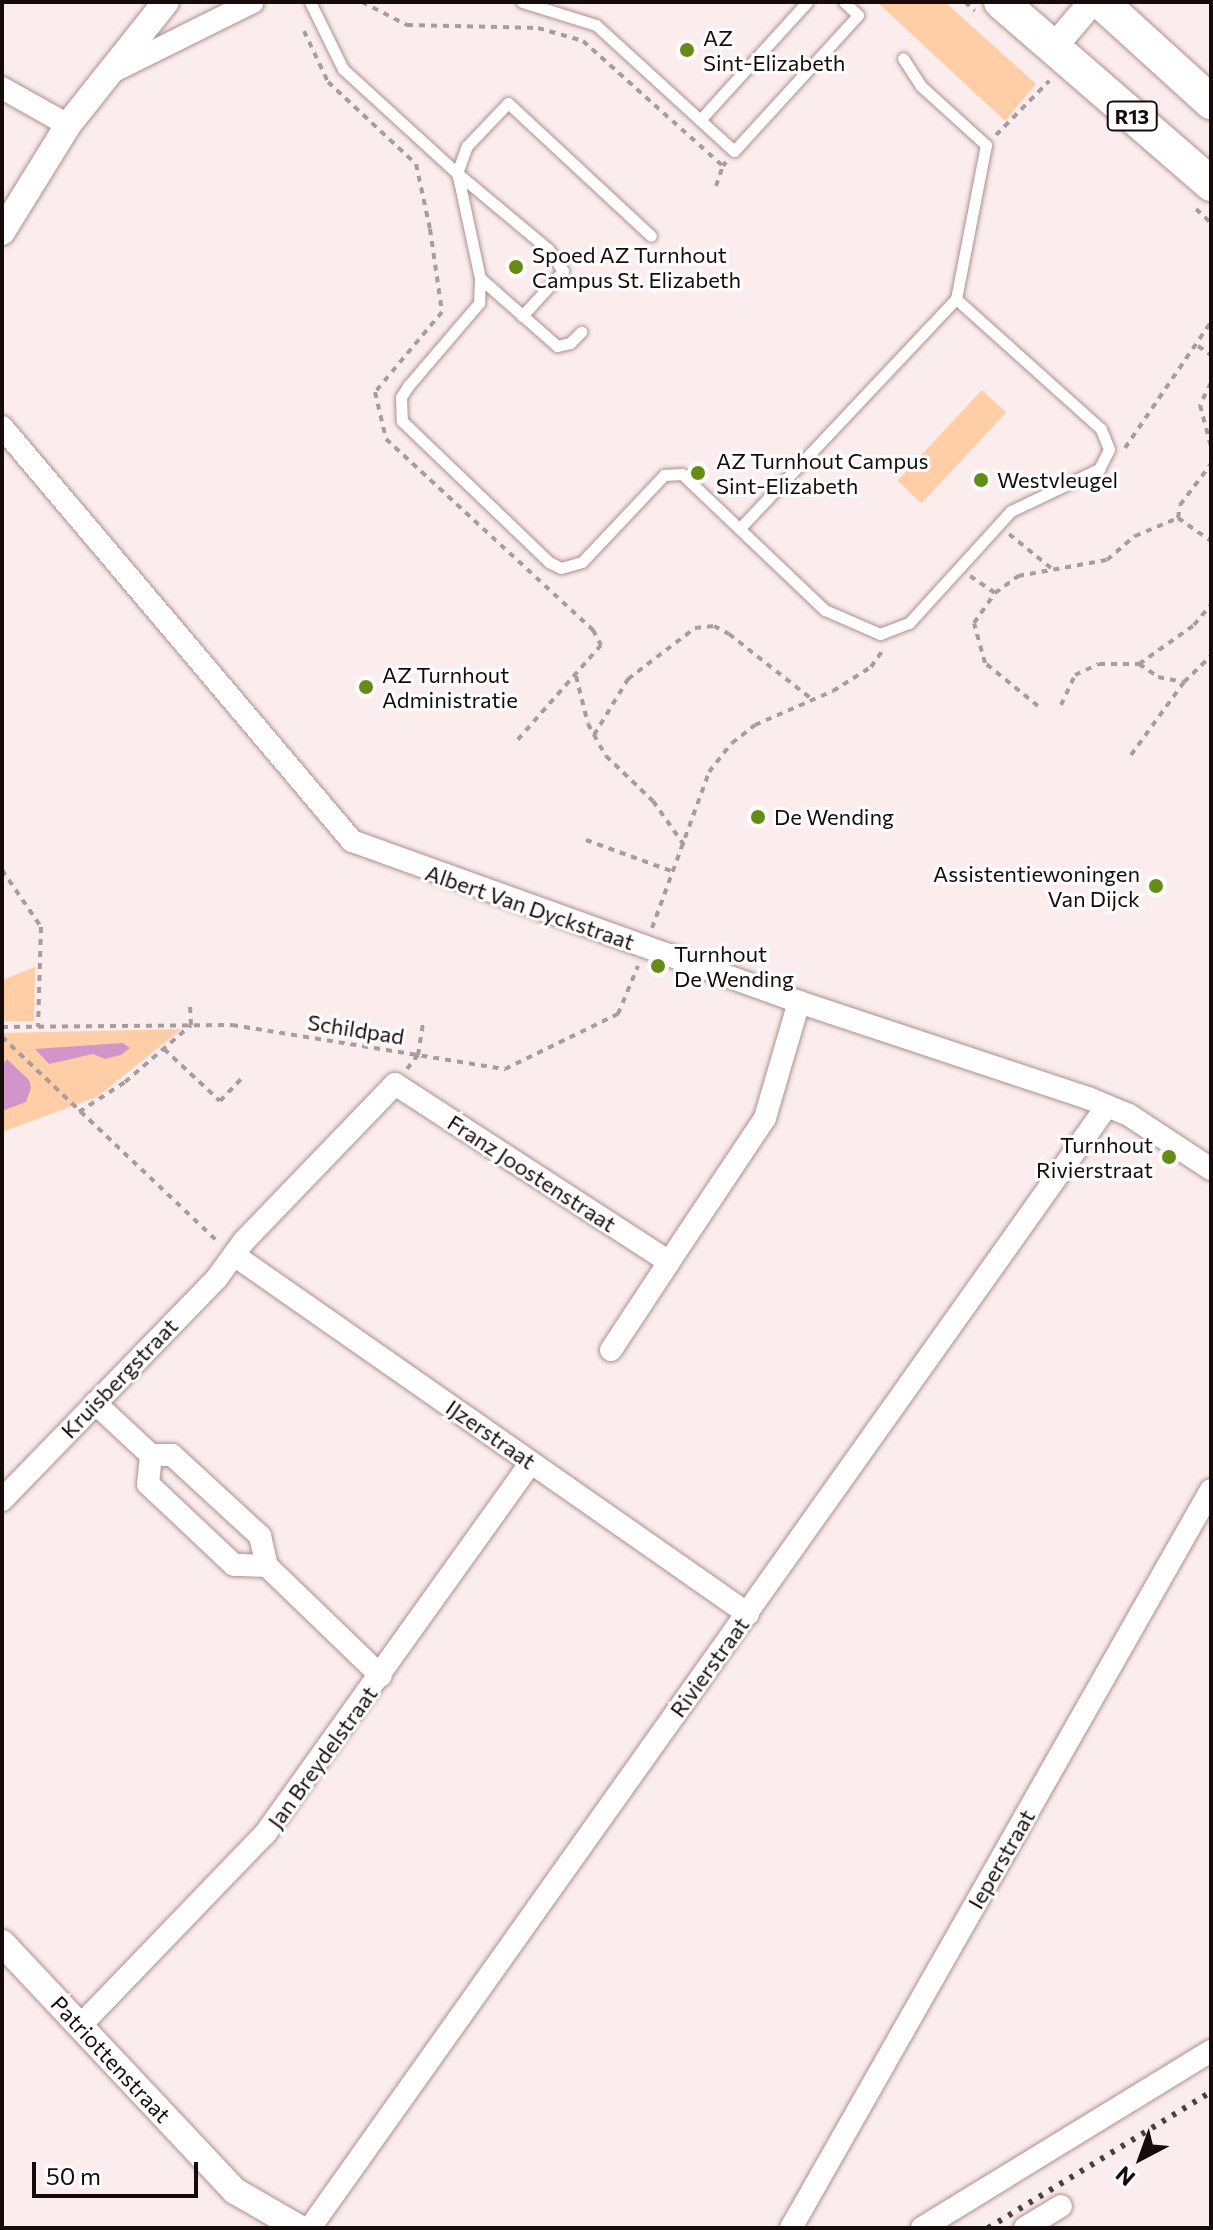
<!DOCTYPE html>
<html>
<head>
<meta charset="utf-8">
<style>
	body { margin:0 }
	#map { position:relative; width:1213px; height:2230px; overflow:hidden; background:#fbeded; font-family:Commissioner,sans-serif }
	div>[style] { position:absolute }
	[style*='--x'] { left:calc(var(--x)*1px); top:calc(var(--y)*1px); width:calc(var(--w)*1px); rotate:calc(var(--a)*1deg) }
	.green>* { inset:0; background:#ffcea6; transform-origin:0 0 }
	.water>* { inset:0; background:#d295c9 }
	.path>* { height:4px; margin-top:-2px; transform-origin:0; background:repeating-linear-gradient(90deg,#a99c9c 0 6px,transparent 0 12px) }
	.roads { filter:drop-shadow(0 0 2px #af8e8f) drop-shadow(0 0 2px #af8e8f) }
	.service>* { height:11px; margin:-5.5px; padding:0 5.5px; transform-origin:5.5px; border-radius:5.5px; background:#fff }
	.minor>* { height:22px; margin:-11px; padding:0 11px; transform-origin:11px; border-radius:11px; background:#fff }
	.tertiary>* { height:26px; margin:-13px; padding:0 13px; transform-origin:13px; border-radius:13px; background:#fff }
	.primary>* { height:34px; margin:-17px; padding:0 17px; transform-origin:17px; border-radius:17px; background:#fff }
	.rail>* { height:6px; margin-top:-3px; transform-origin:0; background:repeating-linear-gradient(90deg,#4a3e3e 0 4px,transparent 0 12px) }
	.dots>* { width:22px; height:22px; translate:-50% -50%; box-sizing:border-box; border:4px solid #fefefe; border-radius:50% }
	span { translate:-50% -50%; white-space:nowrap; text-align:center; line-height:1.15; -webkit-text-stroke:6px #fefefe; paint-order:stroke }
	.shield-label span { padding:2px 6px; background:#fefefe; border:2px solid; border-radius:6px; -webkit-text-stroke-width:0 }
	.shield-label { font-size:20px; color:#160b0b; font-weight:700 }
	.poi-label { font-size:22px; color:#160b0b }
	.left { translate:0 -50%; text-align:left }
	.right { translate:-100% -50%; text-align:right }
	.street-label { font-size:22px; color:#160b0b }
	.frame { position:absolute; inset:0; border:4px solid #160b0b; pointer-events:none }
	.north { position:absolute; left:1101px; top:2118px; width:80px; height:80px; -webkit-text-stroke:6px #fefefe; paint-order:stroke; rotate:221deg; font-size:22px; font-weight:700; line-height:32px; text-align:center; color:#160b0b }
	.north::after { content:''; display:block; margin:auto; width:28px; height:36px; background:#160b0b; clip-path:polygon(50% 0,100% 100%,50% 72%,0 100%) }
	.scale { position:absolute; left:32px; top:2162px; width:166px; height:36px; box-sizing:border-box; border:4px solid #160b0b; border-top:0; padding-left:10px; font-size:24px; line-height:28px; white-space:nowrap; color:#160b0b; -webkit-text-stroke:6px #fefefe; paint-order:stroke }
</style>
</head>
<body>
<div id="map">
	<div class="green">
		<div style="clip-path:polygon(877px 2px,945px 2px,1036px 84px,1005px 121px)"></div>
		<div style="left:982px;top:390px;width:33px;height:124px;rotate:43deg"></div>
		<div style="clip-path:polygon(35px 967px,34px 1021px,2px 1021px,2px 980px)"></div>
		<div style="clip-path:polygon(182px 1029px,97px 1097px,2px 1132px,2px 1033px)"></div>
	</div>
	<div class="water">
		<div style="clip-path:polygon(123px 1043px,130px 1048px,121px 1055px,105px 1059px,93px 1054px,49px 1064px,35px 1049px)"></div>
		<div style="clip-path:polygon(7px 1059px,29px 1080px,31px 1088px,26px 1102px,2px 1111px,2px 1066px)"></div>
	</div>
	<div class="path">
		<div style="--x:362;--y:2;--w:51;--a:27.1"></div>
		<div style="--x:407;--y:25;--w:131;--a:1.3"></div>
		<div style="--x:538;--y:28;--w:47;--a:16.1"></div>
		<div style="--x:583;--y:41;--w:188;--a:41.8"></div>
		<div style="--x:723;--y:166;--w:5;--a:-53"></div>
		<div style="--x:965;--y:2;--w:13;--a:42"></div>
		<div style="--x:304;--y:31;--w:56;--a:64.8"></div>
		<div style="--x:328;--y:82;--w:120;--a:43"></div>
		<div style="--x:416;--y:164;--w:66;--a:77.8"></div>
		<div style="--x:430;--y:229;--w:84;--a:81.8"></div>
		<div style="--x:442;--y:312;--w:104;--a:129.9"></div>
		<div style="--x:375;--y:392;--w:48;--a:76.8"></div>
		<div style="--x:386;--y:439;--w:282;--a:42.7"></div>
		<div style="--x:593;--y:630;--w:17;--a:62"></div>
		<div style="--x:601;--y:645;--w:130;--a:131.3"></div>
		<div style="--x:996;--y:135;--w:76;--a:-45.5"></div>
		<div style="--x:716;--y:186;--w:21;--a:-71"></div>
		<div style="--x:1196;--y:209;--w:21;--a:43"></div>
		<div style="--x:1198;--y:346;--w:16;--a:35"></div>
		<div style="--x:1211;--y:383;--w:25;--a:117"></div>
		<div style="--x:1200;--y:405;--w:43;--a:75.3"></div>
		<div style="--x:1125;--y:448;--w:153;--a:-55.7"></div>
		<div style="--x:1178;--y:518;--w:40;--a:34.9"></div>
		<div style="--x:1009;--y:534;--w:54;--a:39"></div>
		<div style="--x:970;--y:576;--w:30;--a:34"></div>
		<div style="--x:1139;--y:664;--w:23;--a:34"></div>
		<div style="--x:1158;--y:677;--w:26;--a:11"></div>
		<div style="--x:576;--y:676;--w:49;--a:76"></div>
		<div style="--x:588;--y:724;--w:37;--a:61"></div>
		<div style="--x:606;--y:756;--w:65;--a:43.8"></div>
		<div style="--x:653;--y:801;--w:54;--a:54.8"></div>
		<div style="--x:1061;--y:705;--w:33;--a:-65"></div>
		<div style="--x:1075;--y:675;--w:26;--a:-25"></div>
		<div style="--x:1099;--y:664;--w:40;--a:0"></div>
		<div style="--x:1139;--y:664;--w:67;--a:-35.3"></div>
		<div style="--x:1194;--y:625;--w:26;--a:-50"></div>
		<div style="--x:1038;--y:706;--w:68;--a:-140.9"></div>
		<div style="--x:985;--y:663;--w:41;--a:-105.4"></div>
		<div style="--x:974;--y:623;--w:37;--a:-55"></div>
		<div style="--x:995;--y:593;--w:29;--a:-36"></div>
		<div style="--x:1018;--y:576;--w:90;--a:-10.2"></div>
		<div style="--x:1107;--y:560;--w:37;--a:-41"></div>
		<div style="--x:1135;--y:536;--w:47;--a:-22.7"></div>
		<div style="--x:1178;--y:518;--w:13;--a:-81"></div>
		<div style="--x:1180;--y:505;--w:51;--a:-52.9"></div>
		<div style="--x:594;--y:735;--w:66;--a:-58.7"></div>
		<div style="--x:628;--y:679;--w:84;--a:-37.3"></div>
		<div style="--x:695;--y:628;--w:19;--a:-6"></div>
		<div style="--x:714;--y:626;--w:17;--a:28"></div>
		<div style="--x:729;--y:634;--w:107;--a:38.2"></div>
		<div style="--x:1131;--y:755;--w:90;--a:-54"></div>
		<div style="--x:1184;--y:682;--w:37;--a:-44"></div>
		<div style="--x:586;--y:840;--w:94;--a:20"></div>
		<div style="--x:2;--y:870;--w:69;--a:55.6"></div>
		<div style="--x:41;--y:927;--w:100;--a:91.7"></div>
		<div style="--x:652;--y:928;--w:166;--a:-69.9"></div>
		<div style="--x:709;--y:772;--w:37;--a:-52"></div>
		<div style="--x:732;--y:743;--w:29;--a:-38"></div>
		<div style="--x:755;--y:725;--w:85;--a:-23.6"></div>
		<div style="--x:833;--y:691;--w:45;--a:-32.3"></div>
		<div style="--x:871;--y:667;--w:21;--a:-55"></div>
		<div style="--x:2;--y:1027;--w:230;--a:-0.5"></div>
		<div style="--x:232;--y:1025;--w:277;--a:9.2"></div>
		<div style="--x:505;--y:1069;--w:126;--a:-26"></div>
		<div style="--x:618;--y:1014;--w:52;--a:-67.4"></div>
		<div style="--x:2;--y:1037;--w:295;--a:43.5"></div>
		<div style="--x:164;--y:1049;--w:76;--a:42.9"></div>
		<div style="--x:220;--y:1101;--w:32;--a:-46"></div>
		<div style="--x:407;--y:1069;--w:18;--a:-52"></div>
		<div style="--x:418;--y:1055;--w:31;--a:-81"></div>
		<div style="--x:79;--y:1112;--w:55;--a:-33.1"></div>
		<div style="--x:125;--y:1082;--w:87;--a:-40.8"></div>
		<div style="--x:191;--y:1025;--w:21;--a:-93"></div>
	</div>
	<div class="roads">
		<div class="service">
			<div style="--x:310;--y:2;--w:75;--a:63.8"></div>
			<div style="--x:343;--y:69;--w:154;--a:42.4"></div>
			<div style="--x:457;--y:173;--w:12;--a:76"></div>
			<div style="--x:460;--y:185;--w:95;--a:77.9"></div>
			<div style="--x:480;--y:278;--w:25;--a:92"></div>
			<div style="--x:479;--y:303;--w:109;--a:130.5"></div>
			<div style="--x:408;--y:386;--w:13;--a:122"></div>
			<div style="--x:401;--y:397;--w:24;--a:88"></div>
			<div style="--x:402;--y:421;--w:204;--a:43.8"></div>
			<div style="--x:549;--y:562;--w:13;--a:27"></div>
			<div style="--x:561;--y:568;--w:22;--a:-16"></div>
			<div style="--x:582;--y:562;--w:120;--a:-46.7"></div>
			<div style="--x:664;--y:475;--w:18;--a:-3"></div>
			<div style="--x:682;--y:474;--w:197;--a:43.6"></div>
			<div style="--x:825;--y:610;--w:60;--a:23.6"></div>
			<div style="--x:880;--y:634;--w:31;--a:-21"></div>
			<div style="--x:909;--y:623;--w:151;--a:-47.7"></div>
			<div style="--x:1011;--y:511;--w:98;--a:-25.5"></div>
			<div style="--x:1099;--y:469;--w:22;--a:-63"></div>
			<div style="--x:1109;--y:449;--w:22;--a:-112"></div>
			<div style="--x:1101;--y:429;--w:195;--a:-138.1"></div>
			<div style="--x:522;--y:2;--w:77;--a:17.3"></div>
			<div style="--x:596;--y:25;--w:187;--a:42.4"></div>
			<div style="--x:734;--y:151;--w:184;--a:-47.6"></div>
			<div style="--x:858;--y:15;--w:19;--a:-137"></div>
			<div style="--x:700;--y:120;--w:159;--a:-47.8"></div>
			<div style="--x:480;--y:278;--w:103;--a:41.4"></div>
			<div style="--x:557;--y:346;--w:13;--a:-13"></div>
			<div style="--x:570;--y:343;--w:16;--a:-45"></div>
			<div style="--x:522;--y:316;--w:61;--a:-47.7"></div>
			<div style="--x:563;--y:271;--w:27;--a:-124"></div>
			<div style="--x:548;--y:249;--w:119;--a:-140.1"></div>
			<div style="--x:457;--y:173;--w:29;--a:-70"></div>
			<div style="--x:467;--y:146;--w:59;--a:-46.4"></div>
			<div style="--x:508;--y:103;--w:195;--a:42.9"></div>
			<div style="--x:740;--y:528;--w:315;--a:-46.7"></div>
			<div style="--x:956;--y:299;--w:157;--a:-79"></div>
			<div style="--x:986;--y:145;--w:88;--a:-137.8"></div>
			<div style="--x:921;--y:86;--w:33;--a:-123"></div>
		</div>
		<div class="minor">
			<div style="--x:112;--y:72;--w:157;--a:-26.4"></div>
			<div style="--x:2;--y:88;--w:76;--a:29.3"></div>
			<div style="--x:2;--y:427;--w:542;--a:49.79"></div>
			<div style="--x:352;--y:841;--w:475;--a:19.8"></div>
			<div style="--x:799;--y:1002;--w:305;--a:18.4"></div>
			<div style="--x:1088;--y:1098;--w:44;--a:22.5"></div>
			<div style="--x:1129;--y:1115;--w:98;--a:33.4"></div>
			<div style="--x:234;--y:1255;--w:627;--a:34.93"></div>
			<div style="--x:611;--y:1350;--w:105;--a:-56.6"></div>
			<div style="--x:95;--y:1403;--w:76;--a:42.9"></div>
			<div style="--x:2;--y:1500;--w:309;--a:-45.9"></div>
			<div style="--x:217;--y:1278;--w:46;--a:-53.9"></div>
			<div style="--x:244;--y:1241;--w:218;--a:-46.1"></div>
			<div style="--x:395;--y:1084;--w:327;--a:33"></div>
			<div style="--x:669;--y:1262;--w:173;--a:-56.3"></div>
			<div style="--x:765;--y:1118;--w:121;--a:-73.7"></div>
			<div style="--x:267;--y:1566;--w:33;--a:-178"></div>
			<div style="--x:234;--y:1565;--w:118;--a:-136.7"></div>
			<div style="--x:148;--y:1484;--w:29;--a:-84"></div>
			<div style="--x:151;--y:1455;--w:21;--a:0"></div>
			<div style="--x:172;--y:1455;--w:120;--a:42.6"></div>
			<div style="--x:260;--y:1536;--w:31;--a:77"></div>
			<div style="--x:267;--y:1566;--w:158;--a:44"></div>
			<div style="--x:80;--y:2026;--w:267;--a:-46.1"></div>
			<div style="--x:265;--y:1834;--w:457;--a:-54.4"></div>
			<div style="--x:310;--y:2228;--w:1376;--a:-54.61"></div>
			<div style="--x:791;--y:2228;--w:849;--a:-60.36"></div>
			<div style="--x:922;--y:2228;--w:339;--a:-31.5"></div>
			<div style="--x:1025;--y:2228;--w:42;--a:-31.4"></div>
		</div>
		<div class="tertiary">
			<div style="--x:1053;--y:48;--w:60;--a:-49.7"></div>
			<div style="--x:2;--y:232;--w:126;--a:-58.3"></div>
			<div style="--x:68;--y:125;--w:157;--a:-51.5"></div>
			<div style="--x:2;--y:1943;--w:340;--a:46.8"></div>
			<div style="--x:235;--y:2191;--w:74;--a:30"></div>
		</div>
		<div class="primary">
			<div style="--x:1001;--y:2;--w:278;--a:40.9"></div>
			<div style="--x:1101;--y:2;--w:149;--a:42.3"></div>
		</div>
	</div>
	<div class="rail">
		<div style="--x:988;--y:2228;--w:261;--a:-31.4"></div>
	</div>
	<div class="dots">
		<div style="left:687px;top:50px;background:#658c16"></div>
		<div style="left:516px;top:267px;background:#658c16"></div>
		<div style="left:698px;top:473px;background:#658c16"></div>
		<div style="left:981px;top:480px;background:#658c16"></div>
		<div style="left:366px;top:687px;background:#658c16"></div>
		<div style="left:758px;top:817px;background:#658c16"></div>
		<div style="left:1156px;top:886px;background:#658c16"></div>
		<div style="left:658px;top:966px;background:#658c16"></div>
		<div style="left:1169px;top:1157px;background:#658c16"></div>
	</div>
	<div class="shield-label">
		<span style="left:1132px;top:116px">R13</span>
	</div>
	<div class="poi-label">
		<span class="left" style="left:703px;top:50px">AZ<br>Sint-Elizabeth</span>
		<span class="left" style="left:532px;top:267px">Spoed AZ Turnhout<br>Campus St. Elizabeth</span>
		<span class="left" style="left:716px;top:473px">AZ Turnhout Campus<br>Sint-Elizabeth</span>
		<span class="left" style="left:997px;top:480px">Westvleugel</span>
		<span class="left" style="left:382px;top:687px">AZ Turnhout<br>Administratie</span>
		<span class="left" style="left:774px;top:817px">De Wending</span>
		<span class="right" style="left:1140px;top:886px">Assistentiewoningen<br>Van Dijck</span>
		<span class="left" style="left:674px;top:966px">Turnhout<br>De Wending</span>
		<span class="right" style="left:1153px;top:1157px">Turnhout<br>Rivierstraat</span>
	</div>
	<div class="street-label">
		<span style="left:530px;top:907px;rotate:19deg">Albert Van Dyckstraat</span>
		<span style="left:356px;top:1029px;rotate:9deg">Schildpad</span>
		<span style="left:532px;top:1173px;rotate:33deg">Franz Joostenstraat</span>
		<span style="left:119px;top:1378px;rotate:-46deg">Kruisbergstraat</span>
		<span style="left:491px;top:1434px;rotate:35deg">IJzerstraat</span>
		<span style="left:709px;top:1667px;rotate:-54deg">Rivierstraat</span>
		<span style="left:322px;top:1757px;rotate:-54deg">Jan Breydelstraat</span>
		<span style="left:1001px;top:1859px;rotate:-60deg">Ieperstraat</span>
		<span style="left:111px;top:2059px;rotate:47deg">Patriottenstraat</span>
	</div>
	<div class="frame"></div>
	<div class="north">N</div>
	<div class="scale">50 m</div>
</div>
</body>
</html>
